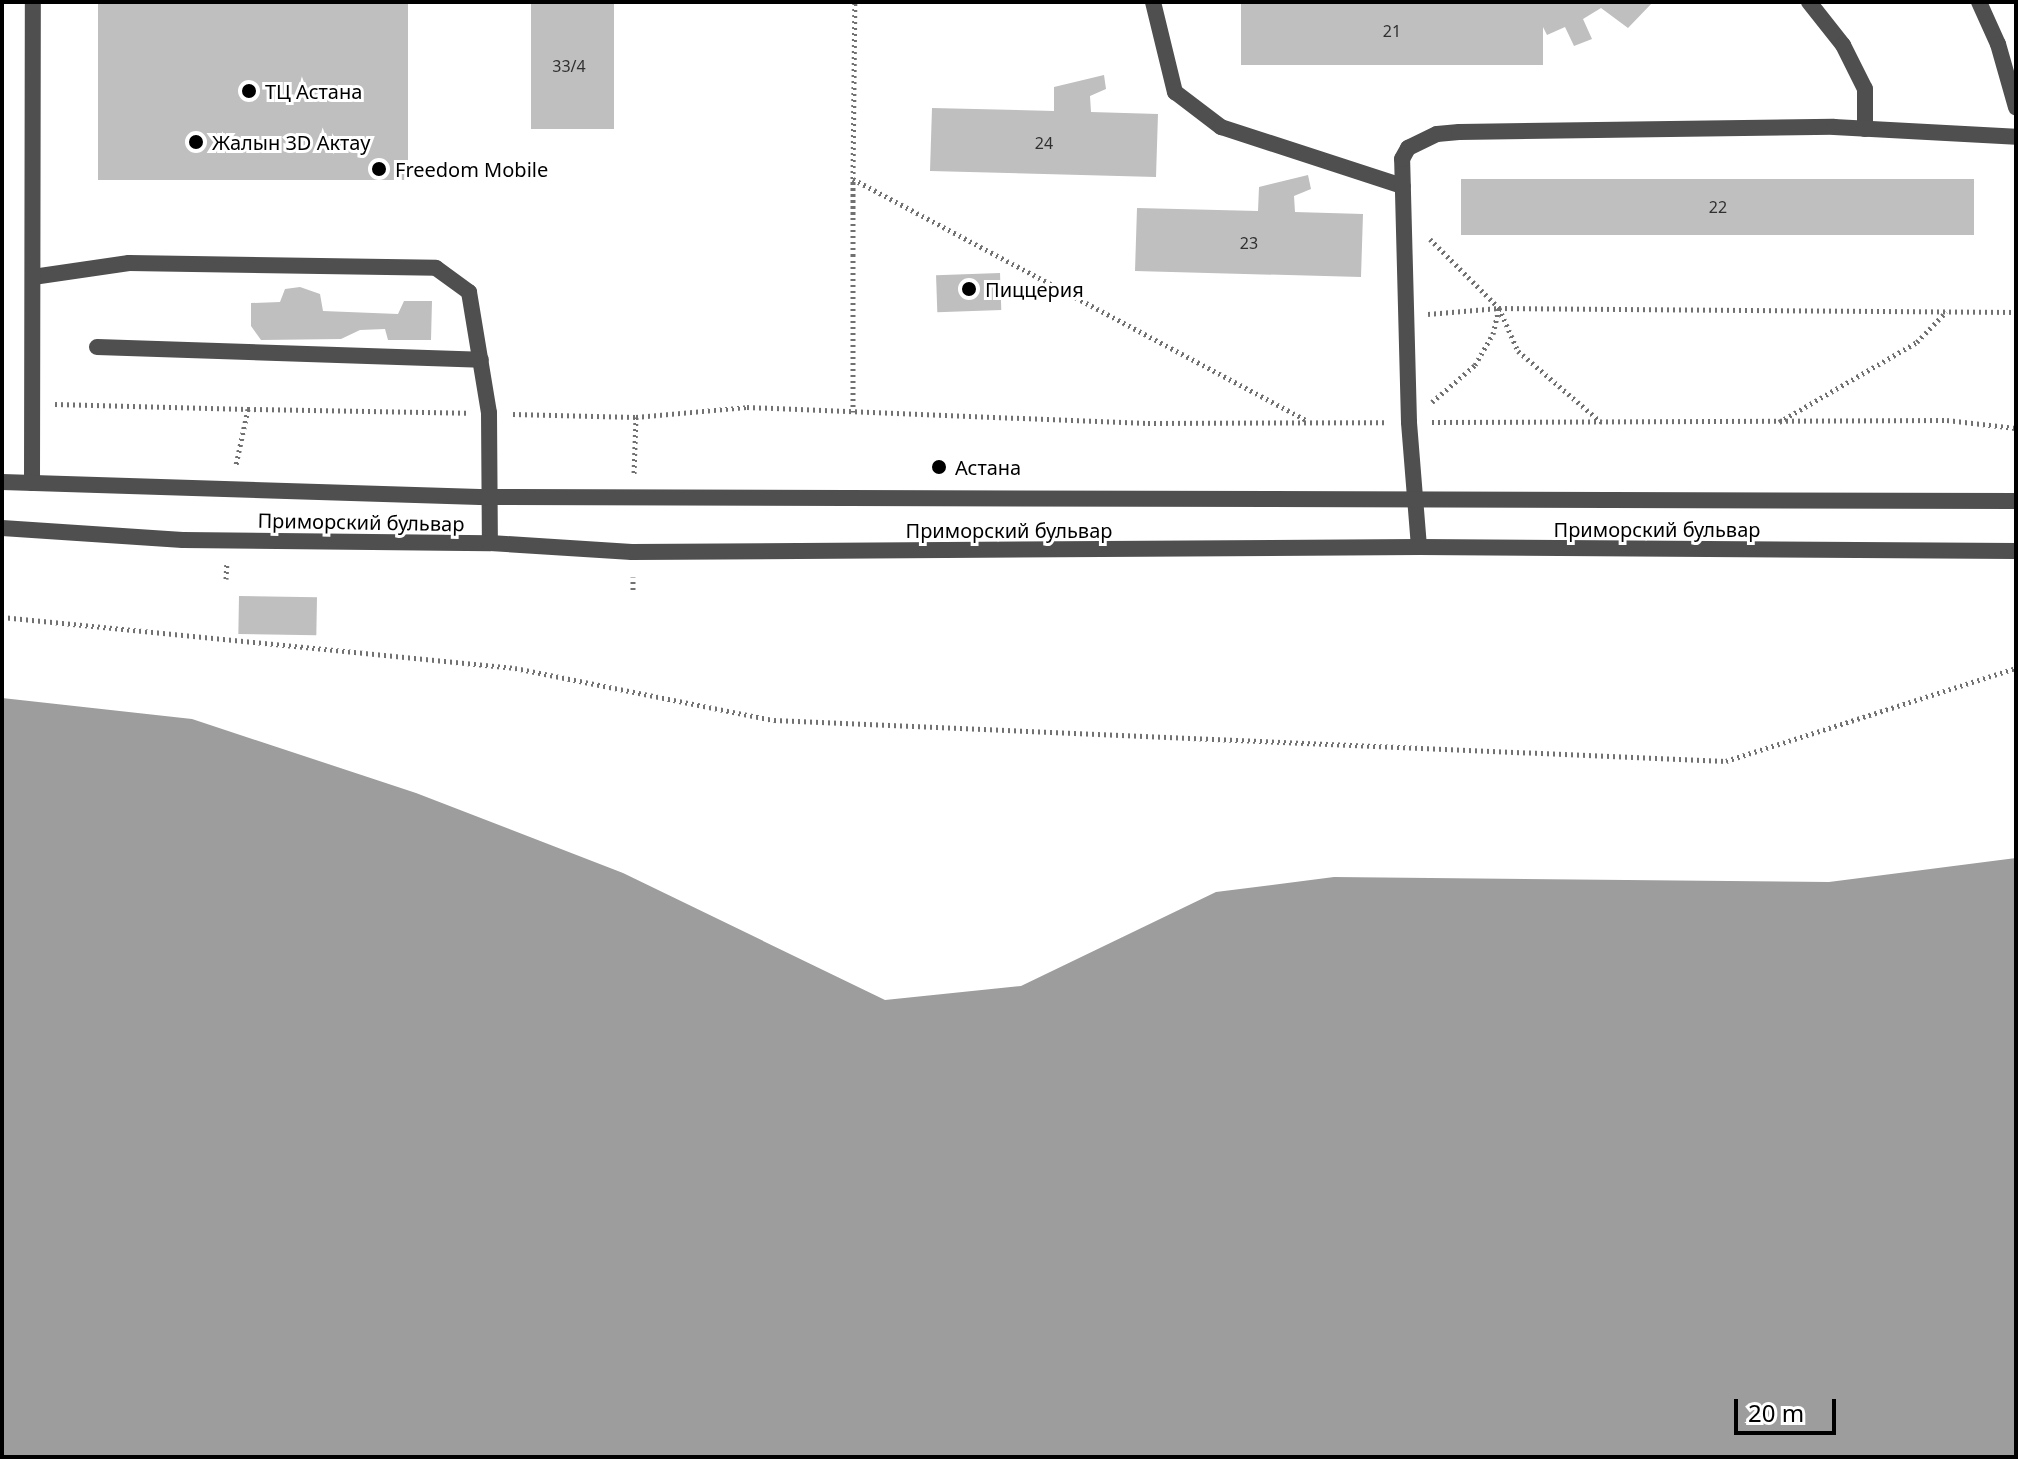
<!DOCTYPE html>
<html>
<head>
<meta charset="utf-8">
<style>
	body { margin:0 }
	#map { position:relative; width:2018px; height:1459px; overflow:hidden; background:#fff; font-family:"Noto Sans",sans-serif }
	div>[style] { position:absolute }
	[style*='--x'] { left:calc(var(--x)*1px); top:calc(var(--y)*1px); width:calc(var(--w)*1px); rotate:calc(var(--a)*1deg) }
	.water>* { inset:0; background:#9d9d9d }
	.building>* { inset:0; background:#bfbfbf; transform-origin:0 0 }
	.path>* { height:5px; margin-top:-2.5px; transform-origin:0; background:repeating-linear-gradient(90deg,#717171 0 2px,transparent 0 6px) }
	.service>* { height:16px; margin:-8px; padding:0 8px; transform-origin:8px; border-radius:8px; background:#4f4f4f }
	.tertiary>* { height:16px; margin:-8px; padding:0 8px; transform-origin:8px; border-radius:8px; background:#4f4f4f }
	.dots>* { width:22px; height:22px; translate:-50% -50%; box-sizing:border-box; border:4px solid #fff; border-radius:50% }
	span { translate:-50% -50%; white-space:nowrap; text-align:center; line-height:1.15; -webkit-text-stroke:6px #fff; paint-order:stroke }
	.number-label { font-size:16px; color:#303030 }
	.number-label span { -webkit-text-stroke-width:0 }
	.poi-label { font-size:20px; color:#000 }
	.left { translate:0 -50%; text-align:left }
	.street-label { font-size:20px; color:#000 }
	.frame { position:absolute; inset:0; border:4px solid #000; pointer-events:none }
	.scale { position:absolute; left:1734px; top:1399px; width:102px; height:36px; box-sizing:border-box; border:4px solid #000; border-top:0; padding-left:10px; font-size:24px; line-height:28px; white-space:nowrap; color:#000; -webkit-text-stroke:6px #fff; paint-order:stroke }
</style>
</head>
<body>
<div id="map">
	<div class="water">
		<div style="clip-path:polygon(2px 698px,192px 719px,416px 793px,623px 873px,885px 1000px,1021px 986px,1216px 892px,1334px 877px,1829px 882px,2016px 858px,2016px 1457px,2px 1457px)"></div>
	</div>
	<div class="building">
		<div style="left:98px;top:2px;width:310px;height:178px"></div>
		<div style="left:531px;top:2px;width:83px;height:127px"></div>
		<div style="clip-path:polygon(1241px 2px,1653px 2px,1628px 28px,1601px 8px,1583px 19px,1592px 39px,1574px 46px,1565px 27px,1547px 35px,1543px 27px,1543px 65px,1241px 65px)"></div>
		<div style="clip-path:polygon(1104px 75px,1106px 89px,1090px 96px,1091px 112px,1158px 114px,1156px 177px,930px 171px,932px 108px,1054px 111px,1054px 87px)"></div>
		<div style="clip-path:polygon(1308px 175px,1311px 189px,1294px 196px,1295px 212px,1363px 214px,1361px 277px,1135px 271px,1137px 208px,1258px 211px,1259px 187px)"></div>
		<div style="left:1974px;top:179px;width:56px;height:513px;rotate:90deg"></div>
		<div style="left:1000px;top:273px;width:37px;height:64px;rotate:88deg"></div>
		<div style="clip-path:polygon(300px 287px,320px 294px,323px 311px,398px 314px,404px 301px,432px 301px,431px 340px,388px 340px,385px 329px,360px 330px,341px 339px,261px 340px,251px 326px,251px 303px,280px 302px,285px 289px)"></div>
		<div style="left:239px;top:596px;width:78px;height:38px;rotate:1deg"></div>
	</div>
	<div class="path">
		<div style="--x:853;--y:179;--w:177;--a:-89.4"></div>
		<div style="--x:1430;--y:239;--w:98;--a:45"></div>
		<div style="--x:1499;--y:308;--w:47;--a:66.2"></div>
		<div style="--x:1518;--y:351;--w:109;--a:40.5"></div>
		<div style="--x:1428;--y:314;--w:71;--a:-4.8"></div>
		<div style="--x:1499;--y:308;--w:517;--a:0.44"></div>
		<div style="--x:1432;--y:402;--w:57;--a:-40.7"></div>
		<div style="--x:1475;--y:365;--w:36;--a:-60"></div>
		<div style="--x:1493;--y:334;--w:26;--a:-77"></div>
		<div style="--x:55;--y:404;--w:193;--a:1.5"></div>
		<div style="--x:248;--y:409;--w:57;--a:102.1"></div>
		<div style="--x:248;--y:409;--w:219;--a:1"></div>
		<div style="--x:853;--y:412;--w:233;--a:-90"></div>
		<div style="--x:853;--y:179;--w:515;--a:28.01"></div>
		<div style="--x:513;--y:414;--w:123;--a:1.4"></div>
		<div style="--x:636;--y:417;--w:58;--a:92"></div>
		<div style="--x:636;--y:417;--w:111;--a:-5.1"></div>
		<div style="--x:747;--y:407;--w:401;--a:2.3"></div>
		<div style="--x:1148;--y:423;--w:238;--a:-0.2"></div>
		<div style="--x:1432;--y:422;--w:515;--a:-0.22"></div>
		<div style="--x:1947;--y:420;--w:69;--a:6.6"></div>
		<div style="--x:1779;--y:422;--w:160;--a:-30.1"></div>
		<div style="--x:1917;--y:342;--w:42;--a:-46"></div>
		<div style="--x:226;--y:579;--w:17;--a:-87"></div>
		<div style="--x:633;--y:590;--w:13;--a:-90"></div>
		<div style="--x:2;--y:617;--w:516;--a:5.68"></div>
		<div style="--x:515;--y:668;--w:264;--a:11.4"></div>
		<div style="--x:774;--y:720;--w:953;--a:2.47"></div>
		<div style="--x:1726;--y:761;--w:305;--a:-17.8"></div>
	</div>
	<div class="service">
		<div style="--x:1153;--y:2;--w:93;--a:76.3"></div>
		<div style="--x:1175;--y:92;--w:58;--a:37.3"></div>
		<div style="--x:1221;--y:127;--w:191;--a:18"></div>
		<div style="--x:1809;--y:2;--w:55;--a:51.7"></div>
		<div style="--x:1843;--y:45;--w:49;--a:63.4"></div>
		<div style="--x:1865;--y:89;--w:40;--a:90"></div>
		<div style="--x:1979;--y:2;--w:46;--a:65.7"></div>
		<div style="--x:1998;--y:44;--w:66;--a:74.1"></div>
		<div style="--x:33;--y:277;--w:97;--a:-8.3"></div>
		<div style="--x:129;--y:263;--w:307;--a:0.9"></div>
		<div style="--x:436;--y:268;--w:41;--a:36"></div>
		<div style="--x:469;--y:292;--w:123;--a:80.6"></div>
		<div style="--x:489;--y:413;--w:130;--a:89.6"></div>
		<div style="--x:97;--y:347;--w:384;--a:1.9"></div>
		<div style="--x:32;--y:483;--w:481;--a:-89.9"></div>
		<div style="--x:1419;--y:547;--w:125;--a:-94.6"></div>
		<div style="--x:1409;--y:422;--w:263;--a:-91.5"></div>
		<div style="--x:1402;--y:159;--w:13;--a:-61"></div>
		<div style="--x:1408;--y:148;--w:32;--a:-26"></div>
		<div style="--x:1437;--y:134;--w:22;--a:-5"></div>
		<div style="--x:1459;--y:132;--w:375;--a:-0.8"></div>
		<div style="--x:1834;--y:127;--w:182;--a:3.1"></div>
	</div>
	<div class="tertiary">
		<div style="--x:2;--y:482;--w:486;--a:1.8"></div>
		<div style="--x:488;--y:497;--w:1528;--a:0.15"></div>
		<div style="--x:2;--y:528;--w:181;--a:3.8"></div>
		<div style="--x:183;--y:540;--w:307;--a:0.6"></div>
		<div style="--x:490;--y:543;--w:142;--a:3.6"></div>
		<div style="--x:632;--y:552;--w:787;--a:-0.36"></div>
		<div style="--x:1419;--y:547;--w:597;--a:0.38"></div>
	</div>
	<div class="dots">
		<div style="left:249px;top:91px;background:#000"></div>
		<div style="left:196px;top:142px;background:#000"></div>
		<div style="left:379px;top:169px;background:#000"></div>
		<div style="left:969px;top:289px;background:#000"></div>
		<div style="left:939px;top:467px;background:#000"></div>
	</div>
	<div class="number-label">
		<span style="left:1392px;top:31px">21</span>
		<span style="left:569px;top:66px">33/4</span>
		<span style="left:1044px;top:143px">24</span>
		<span style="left:1718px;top:207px">22</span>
		<span style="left:1249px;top:243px">23</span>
	</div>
	<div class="poi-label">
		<span class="left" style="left:265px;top:91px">ТЦ Астана</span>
		<span class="left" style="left:212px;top:142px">Жалын 3D Актау</span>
		<span class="left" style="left:395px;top:169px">Freedom Mobile</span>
		<span class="left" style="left:985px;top:289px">Пиццерия</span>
		<span class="left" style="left:955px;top:467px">Астана</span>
	</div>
	<div class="street-label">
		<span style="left:361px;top:522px;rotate:1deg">Приморский бульвар</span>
		<span style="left:1657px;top:529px">Приморский бульвар</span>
		<span style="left:1009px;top:530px">Приморский бульвар</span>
	</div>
	<div class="frame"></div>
	<div class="scale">20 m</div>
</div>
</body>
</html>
